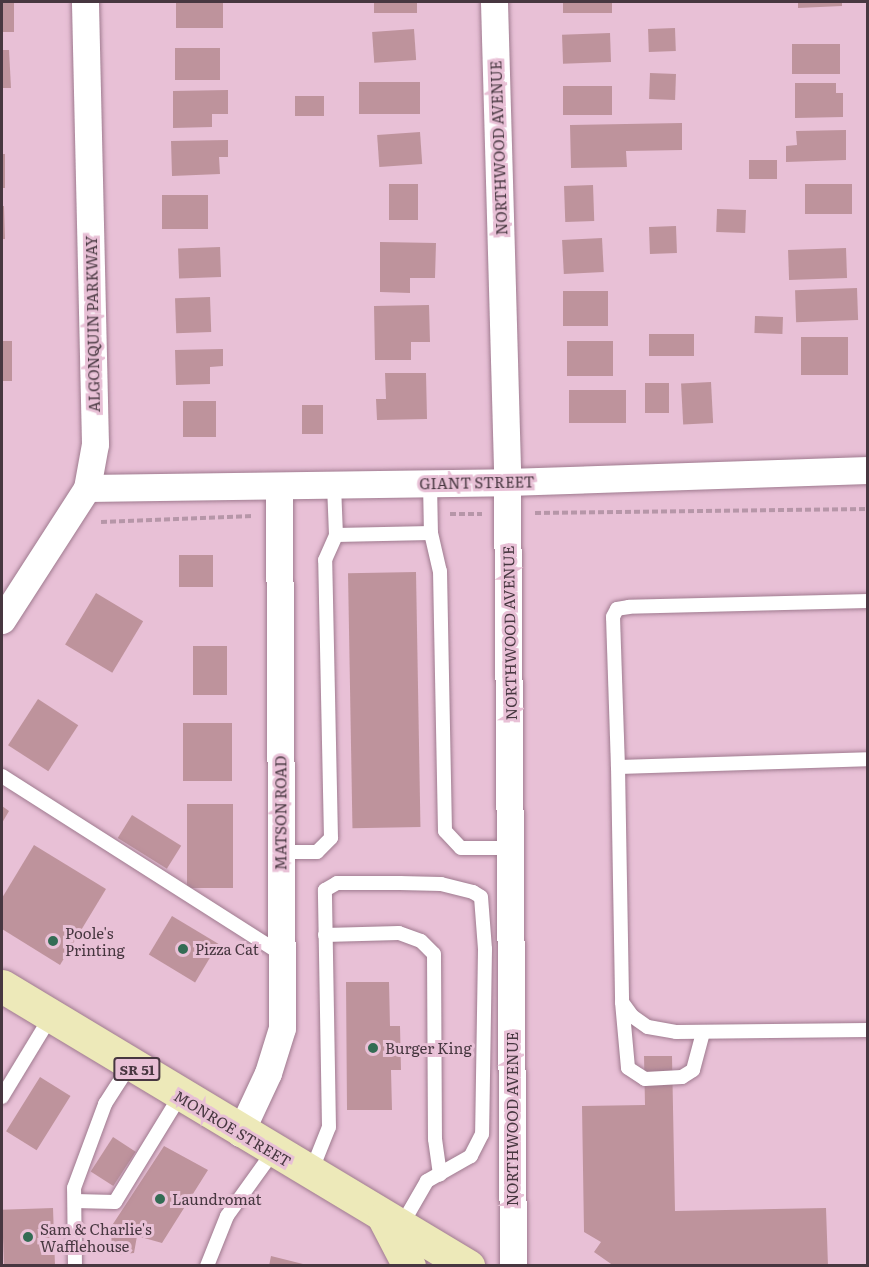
<!DOCTYPE html>
<html>
<head>
<meta charset="utf-8">
<style>
	body { margin:0 }
	#map { position:relative; width:869px; height:1267px; overflow:hidden; background:#e8c0d6; font-family:Literata,serif }
	div>[style] { position:absolute }
	[style*='--x'] { left:calc(var(--x)*1px); top:calc(var(--y)*1px); width:calc(var(--w)*1px); rotate:calc(var(--a)*1deg) }
	.building>* { inset:0; background:#be939c; transform-origin:0 0 }
	.path>* { height:4px; margin-top:-2px; transform-origin:0; background:repeating-linear-gradient(90deg,#b696a8 0 6px,transparent 0 9px) }
	.roads { filter:drop-shadow(0 0 2px #9f7a8f) drop-shadow(0 0 2px #9f7a8f) }
	.lane>* { height:14px; margin:-7px; padding:0 7px; transform-origin:7px; border-radius:7px; background:#fff }
	.street>* { height:27px; margin:-13.5px; padding:0 13.5px; transform-origin:13.5px; border-radius:13.5px; background:#fff }
	.primary>* { height:33px; margin:-16.5px; padding:0 16.5px; transform-origin:16.5px; border-radius:16.5px; background:#ede9b9 }
	.dots>* { width:16px; height:16px; translate:-50% -50%; box-sizing:border-box; border:3px solid #e8c0d6; border-radius:50% }
	span { translate:-50% -50%; white-space:nowrap; text-align:center; line-height:1.15; -webkit-text-stroke:6px #e8c0d6; paint-order:stroke }
	.shield-label span { padding:2px 4px; background:#e8c0d6; border:2px solid; border-radius:4px; -webkit-text-stroke-width:0 }
	.shield-label { font-size:14px; color:#473740; font-weight:700 }
	.street-label { font-size:15px; color:#473740 }
	.poi-label { font-size:15px; color:#473740 }
	.left { translate:0 -50%; text-align:left }
	.frame { position:absolute; inset:0; border:3px solid #473740; pointer-events:none }
</style>
</head>
<body>
<div id="map">
	<div class="building">
		<div style="left:2px;top:2px;width:12px;height:30px"></div>
		<div style="left:176px;top:2px;width:47px;height:26px"></div>
		<div style="left:374px;top:2px;width:43px;height:11px"></div>
		<div style="left:563px;top:2px;width:49px;height:11px"></div>
		<div style="clip-path:polygon(798px 2px,842px 2px,842px 6px,798px 8px)"></div>
		<div style="left:675px;top:28px;width:23px;height:27px;rotate:88deg"></div>
		<div style="left:414px;top:29px;width:31px;height:42px;rotate:86deg"></div>
		<div style="left:610px;top:33px;width:29px;height:48px;rotate:88deg"></div>
		<div style="left:840px;top:44px;width:30px;height:48px;rotate:90deg"></div>
		<div style="left:175px;top:48px;width:45px;height:32px"></div>
		<div style="clip-path:polygon(2px 50px,9px 50px,11px 88px,2px 88px)"></div>
		<div style="left:650px;top:73px;width:26px;height:26px;rotate:2deg"></div>
		<div style="left:359px;top:82px;width:61px;height:32px"></div>
		<div style="clip-path:polygon(795px 83px,836px 83px,836px 93px,843px 93px,843px 117px,795px 118px)"></div>
		<div style="left:612px;top:86px;width:29px;height:49px;rotate:90deg"></div>
		<div style="clip-path:polygon(228px 90px,228px 114px,212px 114px,212px 127px,173px 128px,173px 91px)"></div>
		<div style="left:295px;top:96px;width:29px;height:20px"></div>
		<div style="clip-path:polygon(682px 123px,682px 150px,626px 151px,627px 167px,571px 168px,570px 125px)"></div>
		<div style="clip-path:polygon(846px 130px,846px 160px,786px 162px,786px 146px,797px 145px,796px 131px)"></div>
		<div style="left:420px;top:132px;width:32px;height:43px;rotate:86deg"></div>
		<div style="clip-path:polygon(228px 140px,228px 157px,219px 157px,220px 174px,172px 176px,171px 141px)"></div>
		<div style="left:2px;top:154px;width:3px;height:34px"></div>
		<div style="left:777px;top:160px;width:19px;height:28px;rotate:90deg"></div>
		<div style="left:389px;top:184px;width:29px;height:36px"></div>
		<div style="left:805px;top:184px;width:47px;height:30px"></div>
		<div style="left:593px;top:185px;width:36px;height:29px;rotate:88deg"></div>
		<div style="left:162px;top:195px;width:46px;height:34px"></div>
		<div style="clip-path:polygon(2px 206px,4px 206px,5px 239px,2px 239px)"></div>
		<div style="left:717px;top:209px;width:29px;height:23px;rotate:2deg"></div>
		<div style="left:676px;top:226px;width:27px;height:27px;rotate:88deg"></div>
		<div style="left:602px;top:238px;width:34px;height:40px;rotate:87deg"></div>
		<div style="clip-path:polygon(380px 242px,436px 243px,435px 278px,410px 278px,410px 293px,380px 292px)"></div>
		<div style="left:220px;top:247px;width:30px;height:42px;rotate:88deg"></div>
		<div style="left:846px;top:248px;width:30px;height:58px;rotate:88deg"></div>
		<div style="left:857px;top:288px;width:32px;height:62px;rotate:88deg"></div>
		<div style="left:608px;top:291px;width:35px;height:45px;rotate:90deg"></div>
		<div style="left:210px;top:297px;width:35px;height:35px;rotate:88deg"></div>
		<div style="clip-path:polygon(429px 305px,430px 342px,411px 342px,411px 360px,375px 360px,374px 306px)"></div>
		<div style="left:755px;top:316px;width:28px;height:17px;rotate:2deg"></div>
		<div style="left:649px;top:334px;width:45px;height:22px"></div>
		<div style="left:801px;top:337px;width:47px;height:38px"></div>
		<div style="left:2px;top:341px;width:10px;height:40px"></div>
		<div style="left:613px;top:341px;width:35px;height:46px;rotate:90deg"></div>
		<div style="clip-path:polygon(223px 349px,223px 366px,210px 367px,210px 384px,176px 385px,175px 350px)"></div>
		<div style="clip-path:polygon(385px 373px,426px 373px,427px 419px,377px 420px,376px 399px,386px 399px)"></div>
		<div style="left:711px;top:382px;width:41px;height:30px;rotate:87deg"></div>
		<div style="left:645px;top:383px;width:24px;height:30px"></div>
		<div style="left:626px;top:390px;width:33px;height:57px;rotate:90deg"></div>
		<div style="left:183px;top:401px;width:33px;height:36px"></div>
		<div style="left:323px;top:405px;width:29px;height:21px;rotate:90deg"></div>
		<div style="left:179px;top:555px;width:34px;height:32px"></div>
		<div style="left:416px;top:572px;width:255px;height:68px;rotate:89deg"></div>
		<div style="left:96px;top:593px;width:55px;height:60px;rotate:31deg"></div>
		<div style="left:193px;top:646px;width:34px;height:49px"></div>
		<div style="left:38px;top:699px;width:48px;height:55px;rotate:33deg"></div>
		<div style="left:183px;top:723px;width:49px;height:58px"></div>
		<div style="left:187px;top:804px;width:46px;height:84px"></div>
		<div style="clip-path:polygon(2px 806px,9px 811px,2px 823px)"></div>
		<div style="left:132px;top:815px;width:58px;height:27px;rotate:32deg"></div>
		<div style="clip-path:polygon(34px 845px,106px 889px,60px 965px,2px 929px,2px 898px)"></div>
		<div style="left:172px;top:916px;width:54px;height:45px;rotate:31deg"></div>
		<div style="clip-path:polygon(346px 982px,389px 982px,390px 1026px,400px 1026px,401px 1070px,391px 1070px,392px 1110px,347px 1110px)"></div>
		<div style="clip-path:polygon(644px 1056px,672px 1056px,675px 1211px,826px 1208px,828px 1266px,614px 1266px,594px 1252px,601px 1242px,584px 1232px,582px 1106px,645px 1105px)"></div>
		<div style="left:40px;top:1077px;width:36px;height:64px;rotate:32deg"></div>
		<div style="left:113px;top:1137px;width:27px;height:41px;rotate:33deg"></div>
		<div style="clip-path:polygon(164px 1146px,208px 1170px,162px 1243px,137px 1236px,134px 1253px,112px 1255px,111px 1227px)"></div>
		<div style="left:53px;top:1208px;width:58px;height:51px;rotate:88deg"></div>
		<div style="clip-path:polygon(271px 1256px,307px 1265px,307px 1266px,269px 1266px)"></div>
	</div>
	<div class="path">
		<div style="--x:535;--y:513;--w:333;--a:-0.7"></div>
		<div style="--x:450;--y:514;--w:32;--a:0"></div>
		<div style="--x:101;--y:522;--w:152;--a:-2.3"></div>
	</div>
	<div class="roads">
		<div class="lane">
			<div style="--x:430;--y:483;--w:50;--a:88.9"></div>
			<div style="--x:336;--y:535;--w:95;--a:-1.2"></div>
			<div style="--x:431;--y:533;--w:39;--a:77"></div>
			<div style="--x:440;--y:571;--w:260;--a:88.9"></div>
			<div style="--x:445;--y:831;--w:23;--a:47"></div>
			<div style="--x:461;--y:848;--w:50;--a:0"></div>
			<div style="--x:868;--y:601;--w:239;--a:178.6"></div>
			<div style="--x:629;--y:607;--w:12;--a:171"></div>
			<div style="--x:617;--y:609;--w:9;--a:117"></div>
			<div style="--x:613;--y:617;--w:150;--a:88.1"></div>
			<div style="--x:618;--y:767;--w:250;--a:-1.8"></div>
			<div style="--x:618;--y:767;--w:235;--a:89"></div>
			<div style="--x:622;--y:1002;--w:17;--a:54"></div>
			<div style="--x:632;--y:1016;--w:19;--a:35"></div>
			<div style="--x:648;--y:1027;--w:28;--a:10"></div>
			<div style="--x:676;--y:1032;--w:192;--a:-0.6"></div>
			<div style="--x:2;--y:776;--w:331;--a:32.5"></div>
			<div style="--x:280;--y:852;--w:37;--a:0"></div>
			<div style="--x:317;--y:852;--w:20;--a:-45"></div>
			<div style="--x:331;--y:838;--w:278;--a:-91.2"></div>
			<div style="--x:325;--y:560;--w:27;--a:-66"></div>
			<div style="--x:336;--y:535;--w:50;--a:-92.3"></div>
			<div style="--x:325;--y:935;--w:74;--a:-1.5"></div>
			<div style="--x:399;--y:933;--w:23;--a:20"></div>
			<div style="--x:421;--y:941;--w:18;--a:45"></div>
			<div style="--x:434;--y:954;--w:185;--a:89.7"></div>
			<div style="--x:435;--y:1139;--w:36;--a:82"></div>
			<div style="--x:622;--y:1002;--w:66;--a:84.8"></div>
			<div style="--x:628;--y:1068;--w:20;--a:33"></div>
			<div style="--x:645;--y:1079;--w:37;--a:-3"></div>
			<div style="--x:682;--y:1077;--w:13;--a:-32"></div>
			<div style="--x:693;--y:1070;--w:38;--a:-75"></div>
			<div style="--x:2;--y:1097;--w:95;--a:-58.8"></div>
			<div style="--x:311;--y:1172;--w:48;--a:-68.2"></div>
			<div style="--x:329;--y:1127;--w:237;--a:-91"></div>
			<div style="--x:325;--y:890;--w:14;--a:-30"></div>
			<div style="--x:337;--y:883;--w:63;--a:0"></div>
			<div style="--x:400;--y:883;--w:41;--a:1.4"></div>
			<div style="--x:441;--y:884;--w:33;--a:14"></div>
			<div style="--x:473;--y:892;--w:9;--a:32"></div>
			<div style="--x:481;--y:897;--w:52;--a:85.6"></div>
			<div style="--x:485;--y:949;--w:185;--a:90.9"></div>
			<div style="--x:482;--y:1134;--w:25;--a:117"></div>
			<div style="--x:471;--y:1156;--w:51;--a:150.4"></div>
			<div style="--x:427;--y:1181;--w:52;--a:120"></div>
			<div style="--x:75;--y:1201;--w:40;--a:1.4"></div>
			<div style="--x:115;--y:1202;--w:124;--a:-58.5"></div>
			<div style="--x:75;--y:1266;--w:78;--a:-90.7"></div>
			<div style="--x:74;--y:1188;--w:90;--a:-69.7"></div>
			<div style="--x:105;--y:1104;--w:46;--a:-57.3"></div>
			<div style="--x:207;--y:1266;--w:54;--a:-68.2"></div>
			<div style="--x:227;--y:1216;--w:79;--a:-54.3"></div>
		</div>
		<div class="street">
			<div style="--x:494;--y:2;--w:480;--a:88.4"></div>
			<div style="--x:507;--y:482;--w:784;--a:89.56"></div>
			<div style="--x:87;--y:488;--w:420;--a:-0.8"></div>
			<div style="--x:507;--y:482;--w:361;--a:-1.9"></div>
			<div style="--x:2;--y:620;--w:157;--a:-57.2"></div>
			<div style="--x:87;--y:488;--w:45;--a:-79.7"></div>
			<div style="--x:95;--y:444;--w:442;--a:-91.3"></div>
			<div style="--x:240;--y:1133;--w:66;--a:-65"></div>
			<div style="--x:268;--y:1073;--w:47;--a:-72.7"></div>
			<div style="--x:282;--y:1028;--w:542;--a:-90.32"></div>
		</div>
		<div class="primary">
			<div style="--x:2;--y:986;--w:544;--a:31"></div>
			<div style="--x:384;--y:1218;--w:54;--a:62.5"></div>
		</div>
	</div>
	<div class="dots">
		<div style="left:53px;top:941px;background:#336c54"></div>
		<div style="left:183px;top:949px;background:#336c54"></div>
		<div style="left:373px;top:1048px;background:#336c54"></div>
		<div style="left:160px;top:1199px;background:#336c54"></div>
		<div style="left:28px;top:1237px;background:#336c54"></div>
	</div>
	<div class="shield-label">
		<span style="left:137px;top:1069px">SR 51</span>
	</div>
	<div class="street-label">
		<span style="left:498px;top:148px;rotate:-92deg">NORTHWOOD AVENUE</span>
		<span style="left:92px;top:324px;rotate:-91deg">ALGONQUIN PARKWAY</span>
		<span style="left:477px;top:482px;rotate:-1deg">GIANT STREET</span>
		<span style="left:509px;top:633px;rotate:-91deg">NORTHWOOD AVENUE</span>
		<span style="left:280px;top:813px;rotate:-90deg">MATSON ROAD</span>
		<span style="left:512px;top:1119px;rotate:-90deg">NORTHWOOD AVENUE</span>
		<span style="left:233px;top:1128px;rotate:31deg">MONROE STREET</span>
	</div>
	<div class="poi-label">
		<span class="left" style="left:65px;top:941px">Poole's<br>Printing</span>
		<span class="left" style="left:195px;top:949px">Pizza Cat</span>
		<span class="left" style="left:385px;top:1048px">Burger King</span>
		<span class="left" style="left:172px;top:1199px">Laundromat</span>
		<span class="left" style="left:40px;top:1237px">Sam &amp; Charlie's<br>Wafflehouse</span>
	</div>
	<div class="frame"></div>
</div>
</body>
</html>
